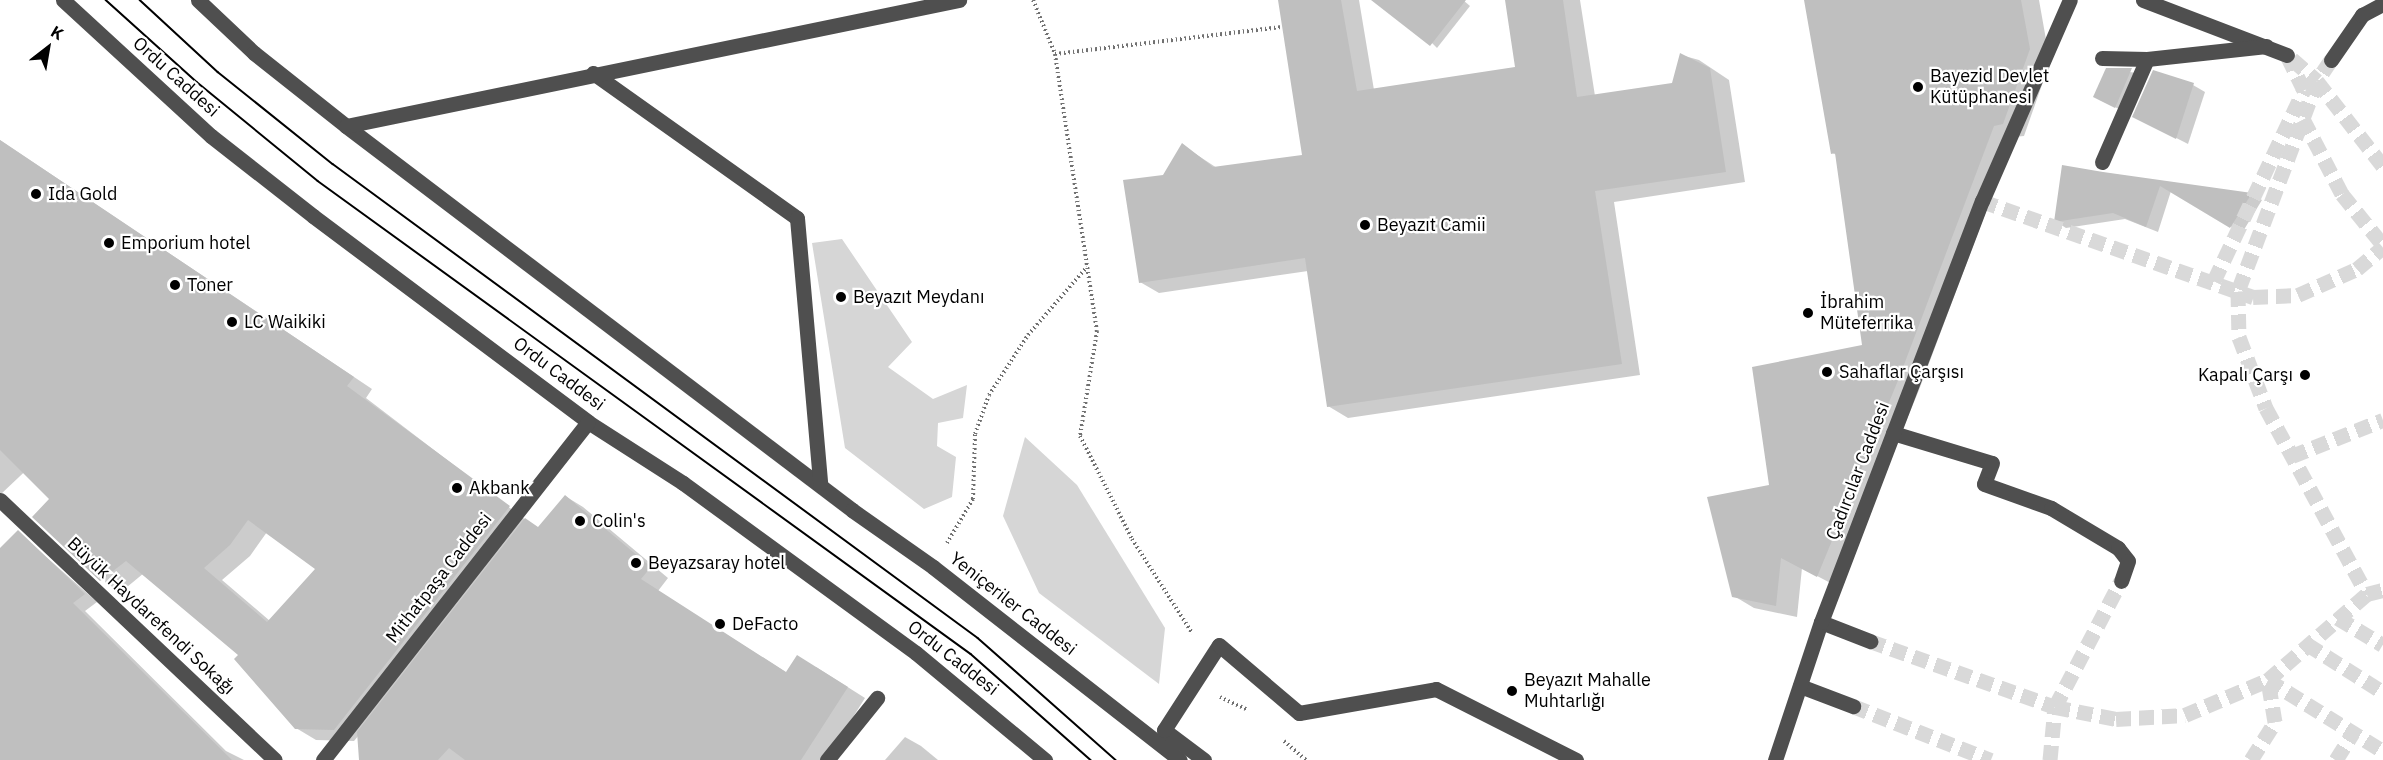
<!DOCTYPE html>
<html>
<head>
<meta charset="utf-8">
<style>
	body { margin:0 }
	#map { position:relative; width:2383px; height:760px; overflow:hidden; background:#fff; font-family:"IBM Plex Sans",sans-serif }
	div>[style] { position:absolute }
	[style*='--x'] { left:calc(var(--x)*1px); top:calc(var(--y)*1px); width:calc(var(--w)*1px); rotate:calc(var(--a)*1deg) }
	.green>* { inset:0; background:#d6d6d6 }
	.shadow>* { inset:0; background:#0003 }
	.building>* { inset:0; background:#bfbfbf }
	.minor-tunnel>* { height:15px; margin-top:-7.5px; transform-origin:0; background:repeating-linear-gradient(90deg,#d9d9d9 0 15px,transparent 0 23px) }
	.path>* { height:4px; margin-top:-2px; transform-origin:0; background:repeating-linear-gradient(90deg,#717171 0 1.5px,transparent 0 4.5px) }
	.minor>* { height:15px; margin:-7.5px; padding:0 7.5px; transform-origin:7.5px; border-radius:7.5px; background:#4f4f4f }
	.tram>* { height:1.5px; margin:-0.75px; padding:0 0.75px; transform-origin:0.75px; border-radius:0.75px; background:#000 }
	.dots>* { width:16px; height:16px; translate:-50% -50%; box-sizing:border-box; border:3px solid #fff; border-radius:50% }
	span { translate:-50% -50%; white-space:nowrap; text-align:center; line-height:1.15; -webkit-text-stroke:4.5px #fff; paint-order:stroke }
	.street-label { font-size:18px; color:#000 }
	.poi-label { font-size:18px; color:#000 }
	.left { translate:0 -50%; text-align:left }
	.right { translate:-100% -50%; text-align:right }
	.north { position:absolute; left:18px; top:18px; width:60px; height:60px; -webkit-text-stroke:4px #fff; paint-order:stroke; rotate:31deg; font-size:16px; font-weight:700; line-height:24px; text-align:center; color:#000 }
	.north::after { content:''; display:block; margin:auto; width:21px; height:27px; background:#000; clip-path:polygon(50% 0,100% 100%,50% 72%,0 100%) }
</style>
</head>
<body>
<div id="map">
	<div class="green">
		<div style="clip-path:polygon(842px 239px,912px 342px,888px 367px,933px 399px,967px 385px,963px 418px,938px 423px,937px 446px,956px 457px,952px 497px,924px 509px,845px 448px,812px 243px)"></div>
		<div style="clip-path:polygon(1025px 437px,1077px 485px,1165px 628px,1159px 684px,1039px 593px,1003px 516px)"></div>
	</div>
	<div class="shadow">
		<div style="clip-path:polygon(1280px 0,1359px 0,1374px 90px,1517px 68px,1506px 0,1580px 0,1595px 96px,1673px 84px,1681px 55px,1699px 60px,1729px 80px,1745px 182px,1614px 202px,1640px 375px,1348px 418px,1328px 406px,1308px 271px,1159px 293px,1140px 282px,1163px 176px,1182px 145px,1217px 168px,1303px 156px)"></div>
		<div style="clip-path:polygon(1389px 0,1463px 0,1470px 6px,1437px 48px)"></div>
		<div style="clip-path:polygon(1805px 0,2039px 0,2050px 62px,2024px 136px,2014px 137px,1919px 390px,1838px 587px,1802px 568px,1797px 617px,1754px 608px,1734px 596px,1770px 486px,1863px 347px,1837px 155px,1832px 153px)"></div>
		<div style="clip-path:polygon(2107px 69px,2137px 73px,2121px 110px,2100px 100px)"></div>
		<div style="clip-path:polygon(2193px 85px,2205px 92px,2188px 144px,2147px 123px)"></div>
		<div style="clip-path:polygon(evenodd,0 140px,372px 389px,366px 398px,527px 521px,539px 528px,565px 496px,583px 507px,668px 578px,658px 591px,787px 673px,816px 667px,865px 698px,826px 760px,361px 760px,359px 735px,354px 741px,316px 740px,296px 728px,240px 655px,144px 573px,121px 592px,101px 580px,34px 516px,99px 450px,74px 425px,0 495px,0 140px,267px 532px,317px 569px,270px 621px,222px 580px,250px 556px,267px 532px)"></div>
		<div style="clip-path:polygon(2064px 167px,2251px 194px,2262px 200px,2242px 233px,2171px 191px,2158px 232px,2125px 219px,2066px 228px,2055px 221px)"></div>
		<div style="clip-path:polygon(18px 532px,97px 602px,85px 611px,226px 751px,244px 760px,0 760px,0 550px)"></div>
		<div style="clip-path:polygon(905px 737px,921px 746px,938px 760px,885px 760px)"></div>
	</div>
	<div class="building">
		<div style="clip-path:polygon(1278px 0,1341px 0,1357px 91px,1515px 67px,1505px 0,1563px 0,1577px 97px,1672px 83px,1680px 53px,1710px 68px,1726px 172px,1595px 191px,1622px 364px,1327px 407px,1305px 258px,1139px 283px,1123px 180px,1163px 175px,1182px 143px,1213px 167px,1302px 155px)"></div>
		<div style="clip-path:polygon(1371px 0,1466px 0,1430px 46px)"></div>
		<div style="clip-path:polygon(1804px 0,2021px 0,2030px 49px,2003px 124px,1994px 126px,1899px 378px,1817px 577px,1781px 558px,1776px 606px,1732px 597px,1707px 497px,1769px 485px,1752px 367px,1862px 345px,1835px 153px,1831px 154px)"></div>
		<div style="clip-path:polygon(2106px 68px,2132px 68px,2115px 108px,2093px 97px)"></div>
		<div style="clip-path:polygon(2153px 70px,2194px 83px,2176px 139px,2132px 117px)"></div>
		<div style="clip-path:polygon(evenodd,0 140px,354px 377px,347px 386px,510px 506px,334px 730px,295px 729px,234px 659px,238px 655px,126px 561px,100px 581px,32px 517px,49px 499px,0 450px,0 140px,248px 520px,315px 569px,267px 622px,204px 568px,230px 545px,248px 520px)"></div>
		<div style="clip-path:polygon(2062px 165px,2103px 172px,2252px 193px,2230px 228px,2160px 186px,2146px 227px,2113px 213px,2054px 222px)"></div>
		<div style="clip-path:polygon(565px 495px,651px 567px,641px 579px,786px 672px,797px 655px,848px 687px,801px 760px,465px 760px,449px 748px,438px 760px,359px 760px,357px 732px,525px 518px,538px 527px)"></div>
		<div style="clip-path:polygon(18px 530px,85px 594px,73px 603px,232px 760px,0 760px,0 548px)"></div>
	</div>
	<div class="minor-tunnel">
		<div style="--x:2292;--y:59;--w:33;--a:41"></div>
		<div style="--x:2317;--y:81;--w:108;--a:52.2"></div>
		<div style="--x:2331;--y:60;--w:25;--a:124"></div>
		<div style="--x:2317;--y:81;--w:224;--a:110.6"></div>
		<div style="--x:2238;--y:291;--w:46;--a:88.8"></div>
		<div style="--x:2239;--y:337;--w:76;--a:69.2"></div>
		<div style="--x:2266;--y:408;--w:212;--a:61.5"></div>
		<div style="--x:2303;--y:119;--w:85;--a:62.5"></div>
		<div style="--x:2342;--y:194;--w:65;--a:51.2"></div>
		<div style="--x:1982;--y:201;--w:288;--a:19.5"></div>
		<div style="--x:2253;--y:297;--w:45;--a:-2.5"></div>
		<div style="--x:2298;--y:295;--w:64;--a:-23.8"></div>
		<div style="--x:2357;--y:269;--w:34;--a:-40"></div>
		<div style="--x:2214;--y:281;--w:211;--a:-64.8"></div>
		<div style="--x:2304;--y:90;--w:39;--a:-116"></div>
		<div style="--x:2292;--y:456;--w:98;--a:-21.6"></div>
		<div style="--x:2338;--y:618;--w:52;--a:31"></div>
		<div style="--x:1870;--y:641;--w:196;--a:19.6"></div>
		<div style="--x:2055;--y:707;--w:62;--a:11.1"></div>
		<div style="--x:2116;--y:719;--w:69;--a:-3.3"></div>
		<div style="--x:2185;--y:715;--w:90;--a:-22.9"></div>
		<div style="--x:2268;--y:680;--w:131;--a:-41"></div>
		<div style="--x:2367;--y:594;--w:16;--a:-14"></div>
		<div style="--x:2307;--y:644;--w:90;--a:32.3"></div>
		<div style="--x:2268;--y:680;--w:135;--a:31.7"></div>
		<div style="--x:1853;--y:706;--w:148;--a:21.4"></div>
		<div style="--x:2050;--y:760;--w:53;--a:-84.6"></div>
		<div style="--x:2055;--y:707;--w:142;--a:-62.4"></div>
		<div style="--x:2251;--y:760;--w:45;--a:-57.7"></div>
		<div style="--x:2275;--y:722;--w:43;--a:-99.5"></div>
		<div style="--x:2336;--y:760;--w:32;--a:-58"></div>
	</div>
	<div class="path">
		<div style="--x:1033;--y:0;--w:58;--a:67.8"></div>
		<div style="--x:1055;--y:54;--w:280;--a:81.4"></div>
		<div style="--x:1097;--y:331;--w:106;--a:99.2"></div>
		<div style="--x:1080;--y:436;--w:115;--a:63.2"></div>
		<div style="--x:1132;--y:539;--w:112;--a:57.4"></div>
		<div style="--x:1055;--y:54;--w:229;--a:-6.8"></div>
		<div style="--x:947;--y:543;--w:51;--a:-59.4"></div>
		<div style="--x:973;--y:499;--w:65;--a:-88.2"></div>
		<div style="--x:975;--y:434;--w:41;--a:-70.3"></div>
		<div style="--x:989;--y:395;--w:72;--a:-57"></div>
		<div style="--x:1028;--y:335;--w:90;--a:-49.1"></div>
		<div style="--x:1220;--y:697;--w:29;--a:25"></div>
		<div style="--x:1284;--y:741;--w:29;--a:41"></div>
	</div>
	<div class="minor">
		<div style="--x:63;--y:0;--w:201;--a:42.6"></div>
		<div style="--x:211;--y:136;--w:130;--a:38.1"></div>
		<div style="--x:313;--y:216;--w:344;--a:36.8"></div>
		<div style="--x:588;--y:422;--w:113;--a:32.7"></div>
		<div style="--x:683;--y:483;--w:288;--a:36.1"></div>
		<div style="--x:916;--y:653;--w:168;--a:39.7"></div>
		<div style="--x:198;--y:0;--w:77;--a:43.4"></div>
		<div style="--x:254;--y:53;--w:117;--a:38.4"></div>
		<div style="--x:346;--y:126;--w:635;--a:37.19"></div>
		<div style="--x:852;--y:510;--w:99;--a:35.1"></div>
		<div style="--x:933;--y:567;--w:313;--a:38"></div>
		<div style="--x:2143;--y:0;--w:154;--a:20.9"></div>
		<div style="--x:2102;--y:58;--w:45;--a:1.3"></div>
		<div style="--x:2147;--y:59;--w:120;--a:-6.2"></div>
		<div style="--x:2331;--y:60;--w:55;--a:-55.4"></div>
		<div style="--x:2362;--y:15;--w:24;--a:-28"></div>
		<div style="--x:593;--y:73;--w:250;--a:35.4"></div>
		<div style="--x:797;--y:218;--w:266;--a:85"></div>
		<div style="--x:346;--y:126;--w:626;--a:-11.62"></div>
		<div style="--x:2102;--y:162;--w:112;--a:-66.4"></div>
		<div style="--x:1893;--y:433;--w:103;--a:16.9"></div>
		<div style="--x:1992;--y:463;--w:22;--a:111"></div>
		<div style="--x:1984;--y:484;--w:71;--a:19.7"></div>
		<div style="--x:2051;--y:508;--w:78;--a:30.8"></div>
		<div style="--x:2118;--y:548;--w:16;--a:52"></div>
		<div style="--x:2128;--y:561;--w:21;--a:109"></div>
		<div style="--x:0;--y:500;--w:378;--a:43.4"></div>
		<div style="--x:1821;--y:622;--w:53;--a:21.2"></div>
		<div style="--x:1800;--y:686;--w:57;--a:20.7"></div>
		<div style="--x:323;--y:760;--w:429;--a:-51.9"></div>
		<div style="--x:827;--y:760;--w:80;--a:-51.1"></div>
		<div style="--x:1204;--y:760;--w:50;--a:-143.1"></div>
		<div style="--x:1164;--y:730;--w:101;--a:-57.1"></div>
		<div style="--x:1219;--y:645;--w:105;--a:40.4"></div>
		<div style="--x:1299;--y:713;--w:139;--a:-9.9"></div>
		<div style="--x:1436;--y:689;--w:157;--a:26.9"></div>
		<div style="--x:1775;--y:760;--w:145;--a:-71.6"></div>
		<div style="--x:1821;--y:622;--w:451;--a:-69.1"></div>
		<div style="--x:1982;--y:201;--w:219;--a:-66.4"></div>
	</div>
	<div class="tram">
		<div style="--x:106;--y:0;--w:122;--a:42"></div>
		<div style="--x:197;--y:82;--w:156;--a:39.3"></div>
		<div style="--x:318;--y:181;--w:806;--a:35.92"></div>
		<div style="--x:971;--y:654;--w:160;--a:41.5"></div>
		<div style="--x:140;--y:0;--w:106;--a:42.7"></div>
		<div style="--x:218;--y:72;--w:147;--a:38.7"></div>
		<div style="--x:333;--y:164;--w:800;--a:36.31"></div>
		<div style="--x:978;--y:638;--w:184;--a:41.5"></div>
	</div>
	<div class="dots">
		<div style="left:1918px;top:87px;background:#000"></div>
		<div style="left:36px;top:194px;background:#000"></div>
		<div style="left:1365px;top:225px;background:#000"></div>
		<div style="left:109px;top:243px;background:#000"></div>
		<div style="left:175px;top:285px;background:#000"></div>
		<div style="left:841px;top:297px;background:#000"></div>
		<div style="left:1808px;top:313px;background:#000"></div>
		<div style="left:232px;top:322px;background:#000"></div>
		<div style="left:1827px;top:372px;background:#000"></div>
		<div style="left:2305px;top:375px;background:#000"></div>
		<div style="left:457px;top:488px;background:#000"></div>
		<div style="left:580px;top:521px;background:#000"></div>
		<div style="left:636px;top:563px;background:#000"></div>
		<div style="left:720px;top:624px;background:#000"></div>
		<div style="left:1512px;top:691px;background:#000"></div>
	</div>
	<div class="street-label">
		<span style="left:176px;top:77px;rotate:42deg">Ordu Caddesi</span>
		<span style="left:559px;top:374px;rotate:37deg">Ordu Caddesi</span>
		<span style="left:1858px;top:471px;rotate:-69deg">Çadırcılar Caddesi</span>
		<span style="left:439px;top:578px;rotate:-52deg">Mithatpaşa Caddesi</span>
		<span style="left:1013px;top:604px;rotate:38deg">Yeniçeriler Caddesi</span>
		<span style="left:151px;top:616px;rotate:43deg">Büyük Haydarefendi Sokağı</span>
		<span style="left:953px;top:658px;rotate:38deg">Ordu Caddesi</span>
	</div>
	<div class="poi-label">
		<span class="left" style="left:1930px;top:87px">Bayezid Devlet<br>Kütüphanesi</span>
		<span class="left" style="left:48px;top:194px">Ida Gold</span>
		<span class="left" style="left:1377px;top:225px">Beyazıt Camii</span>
		<span class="left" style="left:121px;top:243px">Emporium hotel</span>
		<span class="left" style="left:187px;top:285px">Toner</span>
		<span class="left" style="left:853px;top:297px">Beyazıt Meydanı</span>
		<span class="left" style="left:1820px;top:313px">İbrahim<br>Müteferrika</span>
		<span class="left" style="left:244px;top:322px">LC Waikiki</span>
		<span class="left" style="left:1839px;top:372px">Sahaflar Çarşısı</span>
		<span class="right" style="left:2293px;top:375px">Kapalı Çarşı</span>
		<span class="left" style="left:469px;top:488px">Akbank</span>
		<span class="left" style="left:592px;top:521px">Colin's</span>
		<span class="left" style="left:648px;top:563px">Beyazsaray hotel</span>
		<span class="left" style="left:732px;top:624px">DeFacto</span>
		<span class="left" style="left:1524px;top:691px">Beyazıt Mahalle<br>Muhtarlığı</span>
	</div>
	<div class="north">K</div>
</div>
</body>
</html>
